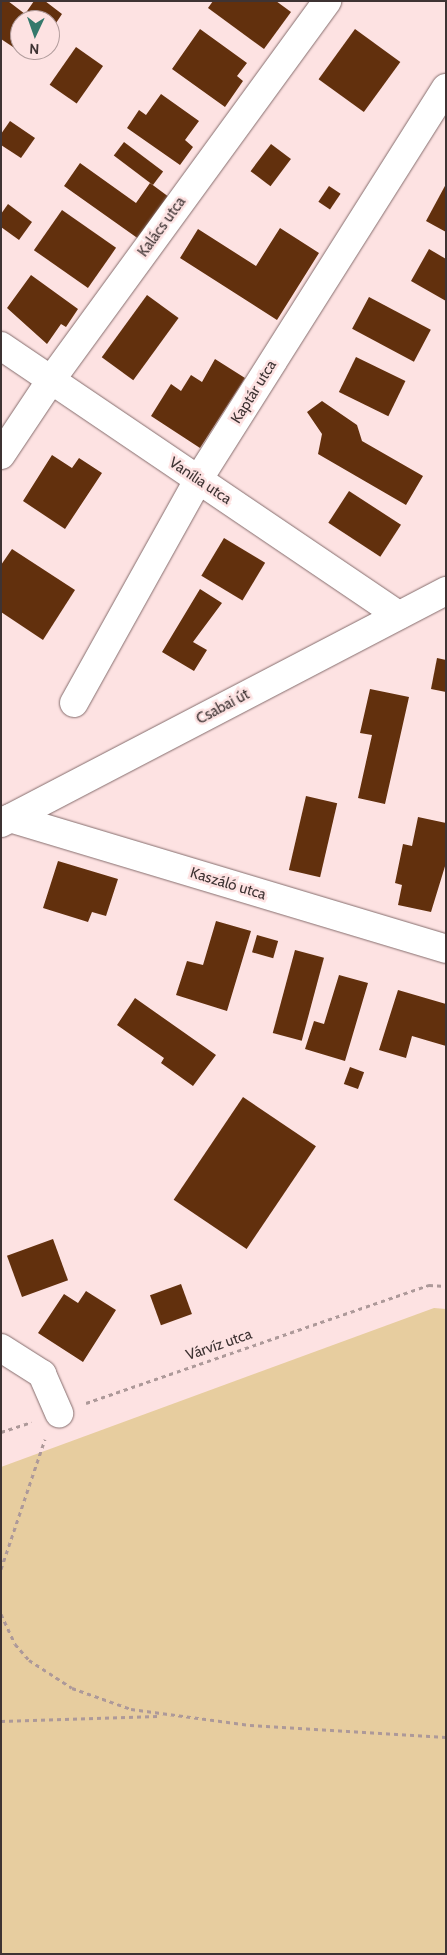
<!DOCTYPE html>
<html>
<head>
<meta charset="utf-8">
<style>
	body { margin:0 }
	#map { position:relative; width:447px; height:1955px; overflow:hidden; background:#fde2e2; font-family:Cabin,sans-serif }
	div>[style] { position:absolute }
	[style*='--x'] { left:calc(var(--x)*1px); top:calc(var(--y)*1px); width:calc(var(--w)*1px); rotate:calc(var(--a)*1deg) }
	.green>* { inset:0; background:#e7cd9f }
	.building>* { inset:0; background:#62300d; transform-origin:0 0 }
	.path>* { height:3px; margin-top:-1.5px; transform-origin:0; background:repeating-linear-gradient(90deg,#ad9999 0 4px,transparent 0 8px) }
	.roads { filter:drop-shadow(0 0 1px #856d6d) drop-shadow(0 0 1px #856d6d) }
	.street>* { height:28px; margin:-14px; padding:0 14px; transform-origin:14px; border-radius:14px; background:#fff }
	.secondary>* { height:28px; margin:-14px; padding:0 14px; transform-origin:14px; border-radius:14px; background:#fff }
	span { translate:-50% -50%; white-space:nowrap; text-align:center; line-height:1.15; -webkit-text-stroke:5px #fde2e2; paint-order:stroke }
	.street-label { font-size:15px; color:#3e3333 }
	.frame { position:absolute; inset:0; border:2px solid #3e3333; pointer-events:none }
	.north { position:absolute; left:10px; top:10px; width:50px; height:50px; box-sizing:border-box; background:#fde2e2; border:1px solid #b19c9c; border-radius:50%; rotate:183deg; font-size:14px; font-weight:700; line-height:20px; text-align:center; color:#3e3333 }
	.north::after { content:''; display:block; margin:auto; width:18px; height:22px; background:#35796c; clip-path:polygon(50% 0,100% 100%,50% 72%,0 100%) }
</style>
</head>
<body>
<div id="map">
	<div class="green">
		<div style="clip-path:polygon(434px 1308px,446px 1309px,446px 1954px,1px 1954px,1px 1467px)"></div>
	</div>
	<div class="building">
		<div style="clip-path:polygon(1px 1px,8px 1px,25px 14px,34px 1px,45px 1px,62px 14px,50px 32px,50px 20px,20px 20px,20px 50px,37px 50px,31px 59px,1px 39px)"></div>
		<div style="clip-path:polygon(213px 1px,276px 1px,291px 12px,264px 49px,208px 8px)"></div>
		<div style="clip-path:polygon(200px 29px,247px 63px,237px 76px,243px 81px,225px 107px,172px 69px)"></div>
		<div style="left:355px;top:29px;width:56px;height:62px;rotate:36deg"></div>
		<div style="left:76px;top:47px;width:33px;height:46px;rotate:35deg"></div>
		<div style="clip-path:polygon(161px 94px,199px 121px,185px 140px,193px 147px,180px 165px,127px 128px,139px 110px,146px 115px)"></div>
		<div style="clip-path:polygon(10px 121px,35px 138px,21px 158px,1px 145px,1px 134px)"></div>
		<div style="left:124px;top:142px;width:49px;height:17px;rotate:37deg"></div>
		<div style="left:271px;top:144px;width:25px;height:34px;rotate:37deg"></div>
		<div style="clip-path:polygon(80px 163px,136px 203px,150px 183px,173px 200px,143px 242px,64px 186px)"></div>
		<div style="clip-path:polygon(446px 184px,446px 232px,426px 221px)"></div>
		<div style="left:329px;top:186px;width:14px;height:19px;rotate:34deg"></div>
		<div style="clip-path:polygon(8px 204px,32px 222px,19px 240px,1px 227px,1px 214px)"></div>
		<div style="left:62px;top:210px;width:66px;height:49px;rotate:35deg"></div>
		<div style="clip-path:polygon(280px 228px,319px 253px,277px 320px,180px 258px,198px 229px,256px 266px)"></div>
		<div style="clip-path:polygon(429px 249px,446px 259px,446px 301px,411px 281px)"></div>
		<div style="clip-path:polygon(31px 275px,78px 309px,66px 327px,61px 324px,47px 344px,7px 308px)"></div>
		<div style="left:147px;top:295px;width:39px;height:77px;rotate:36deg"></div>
		<div style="left:369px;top:297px;width:70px;height:36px;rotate:28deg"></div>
		<div style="left:356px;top:357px;width:55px;height:39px;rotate:26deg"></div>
		<div style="clip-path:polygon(215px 359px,245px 378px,200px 448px,151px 416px,171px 384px,181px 391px,191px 375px,202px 382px)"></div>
		<div style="clip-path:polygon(322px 401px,357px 425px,362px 441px,423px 476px,406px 505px,318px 454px,322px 434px,307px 412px)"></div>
		<div style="clip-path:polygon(52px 455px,72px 468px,79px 458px,102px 473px,65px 529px,23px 501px)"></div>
		<div style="left:349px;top:491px;width:62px;height:38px;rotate:33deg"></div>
		<div style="left:224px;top:538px;width:48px;height:44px;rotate:31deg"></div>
		<div style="clip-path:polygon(12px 549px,75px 590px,43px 640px,1px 612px,1px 565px)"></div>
		<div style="clip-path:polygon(200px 589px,222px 603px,193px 642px,207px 650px,194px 671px,162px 652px)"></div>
		<div style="clip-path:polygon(437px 658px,446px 660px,446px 692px,431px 689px)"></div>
		<div style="clip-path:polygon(370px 689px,409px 697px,385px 804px,358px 798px,372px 735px,360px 733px)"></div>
		<div style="left:306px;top:796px;width:32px;height:76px;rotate:13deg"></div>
		<div style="clip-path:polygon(418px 817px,446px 823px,446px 863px,431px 912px,398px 905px,402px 885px,395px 883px,403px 844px,412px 846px)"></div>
		<div style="clip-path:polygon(58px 861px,118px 879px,106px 916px,92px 912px,88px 922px,43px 908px)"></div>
		<div style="clip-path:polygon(216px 921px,251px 931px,227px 1011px,176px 995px,187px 961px,203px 965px)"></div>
		<div style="left:257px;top:935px;width:22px;height:18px;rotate:16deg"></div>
		<div style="left:295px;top:950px;width:30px;height:86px;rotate:15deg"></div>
		<div style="clip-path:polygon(339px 975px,368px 983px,345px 1061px,305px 1049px,314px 1021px,324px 1024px)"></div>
		<div style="clip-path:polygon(398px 990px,446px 1004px,446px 1046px,412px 1036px,406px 1058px,379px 1050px)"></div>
		<div style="clip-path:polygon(135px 998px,216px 1055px,193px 1086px,161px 1063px,164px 1058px,117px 1025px)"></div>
		<div style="left:350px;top:1067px;width:15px;height:18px;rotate:20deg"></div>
		<div style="left:243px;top:1097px;width:88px;height:124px;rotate:34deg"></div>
		<div style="left:53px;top:1239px;width:44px;height:49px;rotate:70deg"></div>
		<div style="left:181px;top:1284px;width:32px;height:33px;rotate:70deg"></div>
		<div style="clip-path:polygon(86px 1291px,116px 1310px,83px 1362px,38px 1333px,64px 1294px,78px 1303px)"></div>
	</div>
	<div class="path">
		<div style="--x:86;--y:1403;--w:363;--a:-19"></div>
		<div style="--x:429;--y:1285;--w:17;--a:3"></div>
		<div style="--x:1;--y:1432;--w:32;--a:-18"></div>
		<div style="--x:1;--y:1569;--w:137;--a:-71.3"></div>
		<div style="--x:1;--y:1614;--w:33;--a:65"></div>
		<div style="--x:15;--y:1644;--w:21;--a:49"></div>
		<div style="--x:29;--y:1660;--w:51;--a:33.1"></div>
		<div style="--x:72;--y:1688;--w:63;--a:19.6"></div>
		<div style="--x:131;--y:1709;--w:120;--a:7.7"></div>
		<div style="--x:250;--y:1725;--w:196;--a:3.5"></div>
		<div style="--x:1;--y:1721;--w:157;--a:-1.8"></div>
	</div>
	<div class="roads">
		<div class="street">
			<div style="--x:1;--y:346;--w:480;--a:34.1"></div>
			<div style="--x:1;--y:455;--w:90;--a:-56.3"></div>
			<div style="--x:51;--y:380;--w:469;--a:-53.9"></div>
			<div style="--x:74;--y:703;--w:255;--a:-60.9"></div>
			<div style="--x:198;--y:480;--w:464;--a:-57.7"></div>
			<div style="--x:10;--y:818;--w:455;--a:16.7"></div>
			<div style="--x:1;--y:1348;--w:49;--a:32.4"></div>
			<div style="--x:42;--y:1374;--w:43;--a:66.4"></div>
		</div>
		<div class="secondary">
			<div style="--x:1;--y:823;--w:502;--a:-27.54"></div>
		</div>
	</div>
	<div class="street-label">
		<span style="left:162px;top:227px;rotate:-54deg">Kalács utca</span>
		<span style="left:254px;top:392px;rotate:-58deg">Kaptár utca</span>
		<span style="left:200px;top:481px;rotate:34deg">Vanília utca</span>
		<span style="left:223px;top:707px;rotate:-28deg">Csabai út</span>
		<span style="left:228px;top:884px;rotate:17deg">Kaszáló utca</span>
		<span style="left:219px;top:1345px;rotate:-19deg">Várvíz utca</span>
	</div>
	<div class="frame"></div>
	<div class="north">N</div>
</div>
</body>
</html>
